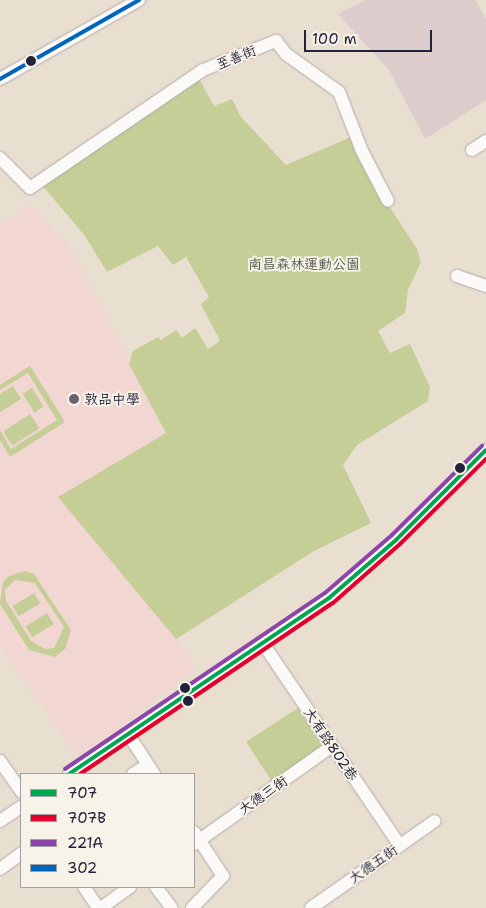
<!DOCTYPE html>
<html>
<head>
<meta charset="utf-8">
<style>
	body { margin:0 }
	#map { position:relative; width:486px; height:908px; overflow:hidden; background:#e9dfd1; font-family:"Shantell Sans","LXGW WenKai TC",sans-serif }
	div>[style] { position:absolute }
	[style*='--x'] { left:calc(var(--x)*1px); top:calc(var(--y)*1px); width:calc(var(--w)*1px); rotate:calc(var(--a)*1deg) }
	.built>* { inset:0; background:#f1d6d1 }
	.industrial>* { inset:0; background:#dccccb }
	.green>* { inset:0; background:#c5ce97; transform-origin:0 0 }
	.roads { filter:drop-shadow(0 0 1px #b3ada7) drop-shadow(0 0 1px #b3ada7) }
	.minor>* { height:12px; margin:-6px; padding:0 6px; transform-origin:6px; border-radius:6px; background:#fcfaf8 }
	.bus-1>* { height:4px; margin:-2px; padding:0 2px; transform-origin:2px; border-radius:2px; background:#00a651 }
	.bus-2>* { height:4px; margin:-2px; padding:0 2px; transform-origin:2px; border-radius:2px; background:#e4002b }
	.bus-3>* { height:4px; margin:-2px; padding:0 2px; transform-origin:2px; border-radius:2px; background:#8e44ad }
	.bus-4>* { height:4px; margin:-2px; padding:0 2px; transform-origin:2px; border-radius:2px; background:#0065bd }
	.dots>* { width:14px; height:14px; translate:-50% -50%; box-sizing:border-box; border:2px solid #f7f3e8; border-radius:50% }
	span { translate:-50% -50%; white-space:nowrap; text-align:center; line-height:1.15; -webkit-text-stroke:4px #f7f3e8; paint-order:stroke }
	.street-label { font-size:14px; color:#22223b }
	.park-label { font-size:14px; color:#515a4a }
	.poi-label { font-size:14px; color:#22223b }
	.left { translate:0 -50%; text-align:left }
	.legend { position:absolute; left:20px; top:773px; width:175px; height:115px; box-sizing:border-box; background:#f7f3e8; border:1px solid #a29fa3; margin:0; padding:6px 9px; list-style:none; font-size:15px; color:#22223b }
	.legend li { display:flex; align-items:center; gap:10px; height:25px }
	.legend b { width:25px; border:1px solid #a29fa3 }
	.scale { position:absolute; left:304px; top:30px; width:128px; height:22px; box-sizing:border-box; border:2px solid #22223b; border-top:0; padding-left:6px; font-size:15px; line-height:18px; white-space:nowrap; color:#22223b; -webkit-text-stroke:4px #f7f3e8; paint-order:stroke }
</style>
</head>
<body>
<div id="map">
	<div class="built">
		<div style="clip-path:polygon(30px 205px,70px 247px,166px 433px,58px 497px,176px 639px,196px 668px,124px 725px,77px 756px,0 646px,0 226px)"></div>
	</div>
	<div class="industrial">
		<div style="clip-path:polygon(366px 0,475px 0,486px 19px,486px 100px,425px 139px,389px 70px,338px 14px)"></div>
	</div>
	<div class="green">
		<div style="clip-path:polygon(198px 77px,214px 106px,232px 99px,241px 117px,286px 165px,351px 137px,373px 181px,417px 249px,421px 262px,408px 290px,405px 313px,378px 331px,390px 353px,410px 344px,430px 387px,428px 401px,357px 445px,343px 465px,371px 523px,314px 551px,176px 639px,58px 497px,166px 433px,129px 364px,133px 351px,158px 337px,161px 340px,176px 330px,182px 338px,195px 328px,208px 349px,220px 341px,201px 304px,209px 297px,186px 257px,173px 265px,158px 246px,107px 272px,85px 236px,42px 185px)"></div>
		<div style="clip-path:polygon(30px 366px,65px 422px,10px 457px,0 440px,0 430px,11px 449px,57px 420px,28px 373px,0 390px,0 385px)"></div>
		<div style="clip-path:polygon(13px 386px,21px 399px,0 412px,0 394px)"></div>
		<div style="left:32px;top:388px;width:22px;height:11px;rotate:58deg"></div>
		<div style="left:30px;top:414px;width:17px;height:32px;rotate:57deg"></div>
		<div style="clip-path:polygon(evenodd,25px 571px,34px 574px,71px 630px,65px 649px,55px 657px,29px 650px,0 604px,3px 582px,9px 576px,25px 571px,15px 580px,35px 583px,64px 627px,54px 648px,45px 649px,31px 641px,6px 601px,5px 590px,15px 580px)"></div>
		<div style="left:34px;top:593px;width:12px;height:25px;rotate:59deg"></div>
		<div style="left:47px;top:613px;width:13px;height:25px;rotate:58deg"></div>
		<div style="left:298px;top:708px;width:48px;height:62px;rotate:57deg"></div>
	</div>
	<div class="roads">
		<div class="minor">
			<div style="--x:0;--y:79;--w:160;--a:-29.6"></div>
			<div style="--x:472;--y:150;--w:17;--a:-33"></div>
			<div style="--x:0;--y:158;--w:42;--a:45"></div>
			<div style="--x:30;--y:188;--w:209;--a:-34.3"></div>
			<div style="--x:203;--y:70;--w:79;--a:-21.7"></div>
			<div style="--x:276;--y:41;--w:16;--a:52"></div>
			<div style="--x:286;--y:54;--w:65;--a:35.6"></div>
			<div style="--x:339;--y:92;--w:63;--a:68.7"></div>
			<div style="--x:362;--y:151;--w:56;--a:62.5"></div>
			<div style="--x:457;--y:276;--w:31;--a:19"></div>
			<div style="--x:262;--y:642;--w:246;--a:55.9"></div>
			<div style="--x:128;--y:734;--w:48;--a:57"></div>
			<div style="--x:0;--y:761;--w:37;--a:55"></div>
			<div style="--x:69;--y:774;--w:314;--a:-34.1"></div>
			<div style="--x:329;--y:598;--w:89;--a:-40.9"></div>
			<div style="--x:396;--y:540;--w:127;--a:-45"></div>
			<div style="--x:133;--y:774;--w:17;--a:-31"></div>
			<div style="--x:0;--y:821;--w:25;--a:-34"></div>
			<div style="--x:194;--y:844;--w:169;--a:-35.4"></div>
			<div style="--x:0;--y:869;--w:26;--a:-36"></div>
			<div style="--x:84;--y:887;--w:25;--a:56"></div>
			<div style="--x:156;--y:887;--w:26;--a:53"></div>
			<div style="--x:101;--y:908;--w:36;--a:-36"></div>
			<div style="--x:192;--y:908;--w:45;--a:-45.9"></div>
			<div style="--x:223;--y:876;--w:53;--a:-123.4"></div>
			<div style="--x:311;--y:908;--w:151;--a:-35.1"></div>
		</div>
	</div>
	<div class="bus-1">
		<div style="--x:69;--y:774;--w:314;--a:-34.1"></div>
		<div style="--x:329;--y:598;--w:89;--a:-40.9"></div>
		<div style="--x:396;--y:540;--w:127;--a:-45"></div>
	</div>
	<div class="bus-2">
		<div style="--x:80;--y:774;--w:305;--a:-34.1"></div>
		<div style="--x:333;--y:603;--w:89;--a:-41.4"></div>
		<div style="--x:400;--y:544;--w:121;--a:-44.7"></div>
	</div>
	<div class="bus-3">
		<div style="--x:65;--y:769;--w:314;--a:-34.1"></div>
		<div style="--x:325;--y:593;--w:89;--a:-40.9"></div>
		<div style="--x:392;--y:535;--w:127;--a:-44.7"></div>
	</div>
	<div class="bus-4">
		<div style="--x:0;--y:79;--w:160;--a:-29.6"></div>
	</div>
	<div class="dots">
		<div style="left:31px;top:61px;background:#22223b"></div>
		<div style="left:74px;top:399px;background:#686470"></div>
		<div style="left:460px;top:468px;background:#22223b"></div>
		<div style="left:185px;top:688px;background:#22223b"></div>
		<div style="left:188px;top:701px;background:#22223b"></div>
	</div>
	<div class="street-label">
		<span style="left:236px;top:57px;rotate:-22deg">至善街</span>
		<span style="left:331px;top:744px;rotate:56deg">大有路802巷</span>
		<span style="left:263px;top:795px;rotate:-35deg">大德三街</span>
		<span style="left:373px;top:864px;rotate:-35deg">大德五街</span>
	</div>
	<div class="park-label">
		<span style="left:304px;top:264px">南昌森林運動公園</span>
	</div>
	<div class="poi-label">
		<span class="left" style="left:84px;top:399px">敦品中學</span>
	</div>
	<ul class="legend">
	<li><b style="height:6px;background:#00a651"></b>707</li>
	<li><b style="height:6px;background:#e4002b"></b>707B</li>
	<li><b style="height:6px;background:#8e44ad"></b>221A</li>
	<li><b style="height:6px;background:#0065bd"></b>302</li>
	</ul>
	<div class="scale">100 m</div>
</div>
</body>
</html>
